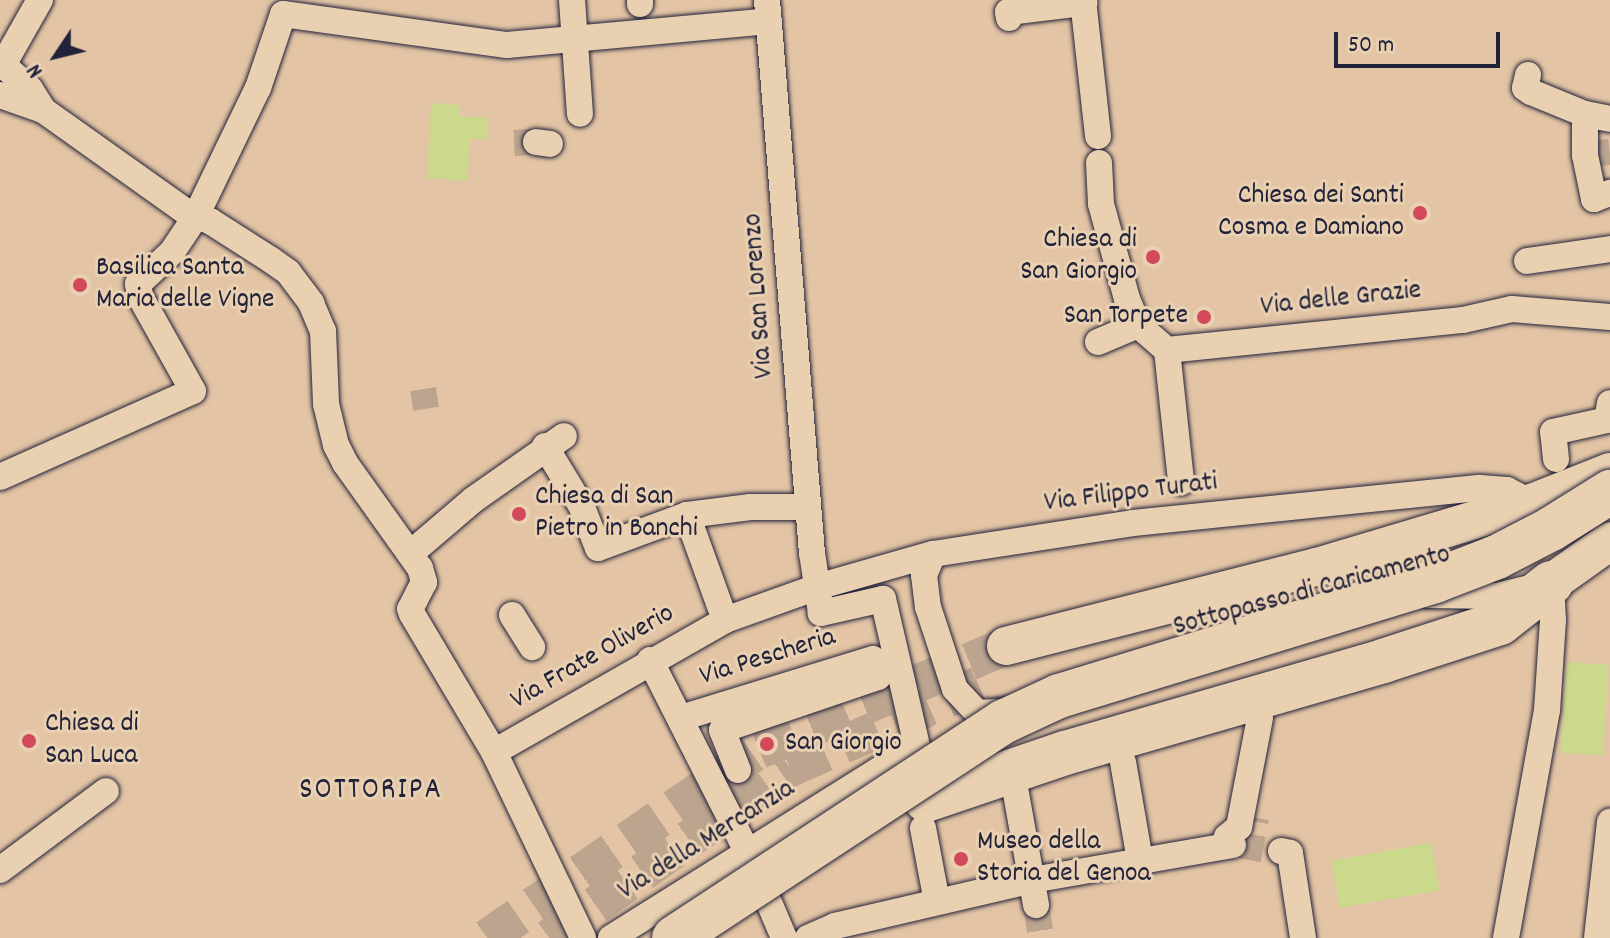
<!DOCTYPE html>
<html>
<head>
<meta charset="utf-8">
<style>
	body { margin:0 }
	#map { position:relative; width:1610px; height:938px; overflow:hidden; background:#e3c4a4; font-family:Dekko,sans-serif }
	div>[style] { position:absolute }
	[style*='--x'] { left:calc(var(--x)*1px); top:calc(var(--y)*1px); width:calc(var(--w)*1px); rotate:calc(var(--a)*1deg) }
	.green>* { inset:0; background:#cbd98c; transform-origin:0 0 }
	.street-tunnel>* { height:26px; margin-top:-13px; transform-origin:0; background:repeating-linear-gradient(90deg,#bca48f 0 26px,transparent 0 39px) }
	.secondary-tunnel>* { height:38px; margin-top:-19px; transform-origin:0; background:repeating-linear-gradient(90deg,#bca48f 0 38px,transparent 0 57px) }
	.roads { filter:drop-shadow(0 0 2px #22223b) drop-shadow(0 0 2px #22223b) }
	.street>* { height:26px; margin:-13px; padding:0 13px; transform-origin:13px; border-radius:13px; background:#e9d0b1 }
	.secondary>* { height:38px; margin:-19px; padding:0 19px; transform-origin:19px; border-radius:19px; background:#e9d0b1 }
	.highway>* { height:44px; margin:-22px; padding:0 22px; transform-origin:22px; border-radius:22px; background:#e9d0b1 }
	.bridges { filter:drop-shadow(0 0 2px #22223b) drop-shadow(0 0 2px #22223b) }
	.highway-bridge>* { height:44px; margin:-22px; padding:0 22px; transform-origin:22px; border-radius:22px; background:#e9d0b1 }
	.dots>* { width:22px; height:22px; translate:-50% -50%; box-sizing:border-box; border:4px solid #e9d0b1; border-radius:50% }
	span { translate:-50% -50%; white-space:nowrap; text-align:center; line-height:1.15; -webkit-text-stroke:6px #e9d0b1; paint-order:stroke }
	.poi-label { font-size:28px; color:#22223b }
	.right { translate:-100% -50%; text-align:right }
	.left { translate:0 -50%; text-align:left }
	.street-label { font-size:28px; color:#22223b }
	.neighbourhood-label { font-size:30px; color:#22223b; letter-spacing:2px }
	.north { position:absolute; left:16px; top:16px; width:80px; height:80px; -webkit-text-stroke:6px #e9d0b1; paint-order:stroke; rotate:235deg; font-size:22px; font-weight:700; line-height:32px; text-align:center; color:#22223b }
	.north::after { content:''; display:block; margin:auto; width:28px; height:36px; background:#22223b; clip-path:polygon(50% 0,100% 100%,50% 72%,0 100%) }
	.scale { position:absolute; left:1334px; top:32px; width:166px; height:36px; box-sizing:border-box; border:4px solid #22223b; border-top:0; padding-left:10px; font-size:24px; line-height:28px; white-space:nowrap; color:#22223b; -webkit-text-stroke:6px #e9d0b1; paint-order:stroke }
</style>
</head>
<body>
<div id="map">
	<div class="green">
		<div style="clip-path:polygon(431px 103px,460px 105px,460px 116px,488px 118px,487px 139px,470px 139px,467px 181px,427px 178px)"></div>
		<div style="left:1567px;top:662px;width:42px;height:91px;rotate:4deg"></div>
		<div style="left:1431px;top:843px;width:48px;height:101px;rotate:80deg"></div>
	</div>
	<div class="street-tunnel">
		<div style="--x:514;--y:143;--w:22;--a:-3"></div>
		<div style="--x:1585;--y:155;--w:25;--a:-7"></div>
		<div style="--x:423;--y:389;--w:20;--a:81"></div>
		<div style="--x:1248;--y:860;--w:43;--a:-79.2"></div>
		<div style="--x:1036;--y:905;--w:33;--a:81"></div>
	</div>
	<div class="secondary-tunnel">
		<div style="--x:487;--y:938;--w:331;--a:-34.7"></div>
		<div style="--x:759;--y:750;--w:268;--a:-22.8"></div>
		<div style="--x:549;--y:938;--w:295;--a:-35.2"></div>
		<div style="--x:790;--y:768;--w:206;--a:-23.7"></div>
	</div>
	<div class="roads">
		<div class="street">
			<div style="--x:572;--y:0;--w:114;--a:86"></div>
			<div style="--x:640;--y:0;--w:4;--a:90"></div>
			<div style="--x:1083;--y:0;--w:137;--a:83.7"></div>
			<div style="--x:1009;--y:18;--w:6;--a:-99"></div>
			<div style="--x:1008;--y:12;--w:77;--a:-6.8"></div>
			<div style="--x:1;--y:63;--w:39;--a:42"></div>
			<div style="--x:30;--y:89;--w:25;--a:58"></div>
			<div style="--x:43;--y:110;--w:174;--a:35.4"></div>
			<div style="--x:185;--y:211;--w:27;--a:22"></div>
			<div style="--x:210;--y:221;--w:72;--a:32.6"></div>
			<div style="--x:271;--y:260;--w:21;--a:35"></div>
			<div style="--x:288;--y:272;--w:39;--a:53"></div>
			<div style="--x:311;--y:303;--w:30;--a:67"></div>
			<div style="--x:323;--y:331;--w:73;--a:87.6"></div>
			<div style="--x:326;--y:404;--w:42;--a:76.3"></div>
			<div style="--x:336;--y:445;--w:20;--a:63"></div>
			<div style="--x:345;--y:463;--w:129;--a:54.5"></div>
			<div style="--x:420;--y:568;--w:15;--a:74"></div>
			<div style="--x:424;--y:582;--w:30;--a:117"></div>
			<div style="--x:410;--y:609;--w:5;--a:68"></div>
			<div style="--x:412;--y:614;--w:161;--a:59.3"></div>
			<div style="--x:494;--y:752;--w:206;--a:64.4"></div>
			<div style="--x:3;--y:65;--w:75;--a:-60.4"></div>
			<div style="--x:1528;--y:75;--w:13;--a:103"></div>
			<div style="--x:1525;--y:88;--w:7;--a:34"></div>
			<div style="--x:1531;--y:92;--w:58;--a:22.2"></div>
			<div style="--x:1585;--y:114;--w:25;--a:11"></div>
			<div style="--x:0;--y:95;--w:46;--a:19.2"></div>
			<div style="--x:1585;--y:114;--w:41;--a:90"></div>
			<div style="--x:1585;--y:155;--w:45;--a:78.4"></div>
			<div style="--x:1594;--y:199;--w:17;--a:-21"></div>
			<div style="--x:536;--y:142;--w:14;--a:8"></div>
			<div style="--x:1099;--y:163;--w:41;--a:87.2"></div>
			<div style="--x:1101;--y:204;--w:98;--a:74.7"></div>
			<div style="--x:1127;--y:299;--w:28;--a:67"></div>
			<div style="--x:1138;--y:325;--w:38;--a:41"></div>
			<div style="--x:1527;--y:261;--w:84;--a:-8.2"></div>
			<div style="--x:1098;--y:342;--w:43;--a:-23"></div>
			<div style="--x:1167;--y:350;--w:298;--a:-5.8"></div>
			<div style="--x:1463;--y:320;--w:50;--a:-12.7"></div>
			<div style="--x:1512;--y:309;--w:98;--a:4.7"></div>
			<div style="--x:1167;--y:350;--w:133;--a:83.9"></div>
			<div style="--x:545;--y:446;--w:71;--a:58.8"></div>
			<div style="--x:582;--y:507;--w:44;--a:68.7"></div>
			<div style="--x:598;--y:548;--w:95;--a:-20.3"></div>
			<div style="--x:687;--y:515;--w:64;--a:-7.2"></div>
			<div style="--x:750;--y:507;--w:58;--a:0"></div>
			<div style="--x:1556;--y:459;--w:27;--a:-96"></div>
			<div style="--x:1553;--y:432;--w:55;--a:-12.5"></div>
			<div style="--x:1607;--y:420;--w:17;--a:-80"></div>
			<div style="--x:0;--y:477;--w:211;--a:-24"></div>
			<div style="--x:193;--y:391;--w:109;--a:-119.2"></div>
			<div style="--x:140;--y:296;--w:12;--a:-99"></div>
			<div style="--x:138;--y:284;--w:47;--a:-43.3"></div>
			<div style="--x:172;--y:252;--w:43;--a:-56.3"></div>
			<div style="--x:196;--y:216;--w:142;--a:-64.2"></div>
			<div style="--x:258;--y:88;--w:78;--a:-71.3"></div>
			<div style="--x:283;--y:14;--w:226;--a:7.9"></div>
			<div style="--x:507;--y:45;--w:263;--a:-5.2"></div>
			<div style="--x:687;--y:515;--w:112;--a:70.1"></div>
			<div style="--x:411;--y:553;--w:82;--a:-40.5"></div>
			<div style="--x:473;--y:500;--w:111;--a:-35.1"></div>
			<div style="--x:933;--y:554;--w:23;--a:113"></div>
			<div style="--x:924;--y:575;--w:32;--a:83"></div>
			<div style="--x:928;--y:607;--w:86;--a:71.8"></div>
			<div style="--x:955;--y:689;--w:33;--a:47"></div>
			<div style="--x:977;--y:713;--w:33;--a:-3"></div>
			<div style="--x:1429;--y:595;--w:68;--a:0.8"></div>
			<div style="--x:1497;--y:596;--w:56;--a:-13.5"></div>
			<div style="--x:1551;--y:583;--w:37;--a:87"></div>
			<div style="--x:1553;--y:620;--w:90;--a:93.8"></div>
			<div style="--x:1547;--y:710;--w:232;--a:100.2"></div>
			<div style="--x:512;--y:615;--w:38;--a:58"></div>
			<div style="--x:650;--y:660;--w:216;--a:63.1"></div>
			<div style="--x:748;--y:853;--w:92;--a:67"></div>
			<div style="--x:681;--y:718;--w:201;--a:-17.1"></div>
			<div style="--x:494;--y:752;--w:266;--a:-29.7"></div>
			<div style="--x:725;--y:620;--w:98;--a:-19.7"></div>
			<div style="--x:817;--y:587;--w:121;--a:-15.9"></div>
			<div style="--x:933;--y:554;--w:202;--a:-8.8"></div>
			<div style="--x:1133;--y:523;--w:349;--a:-5.8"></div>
			<div style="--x:1480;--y:488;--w:27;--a:4"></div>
			<div style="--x:1507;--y:490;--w:28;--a:27"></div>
			<div style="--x:1123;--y:762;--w:99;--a:80.2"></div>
			<div style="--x:738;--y:770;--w:43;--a:-111.8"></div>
			<div style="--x:722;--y:730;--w:165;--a:-18.8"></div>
			<div style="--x:878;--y:677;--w:7;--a:-98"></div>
			<div style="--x:1015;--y:788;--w:119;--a:79.8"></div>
			<div style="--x:923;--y:828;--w:75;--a:79.3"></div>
			<div style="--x:1224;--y:846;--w:9;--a:-72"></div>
			<div style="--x:1227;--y:837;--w:16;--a:-40"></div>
			<div style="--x:1239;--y:827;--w:111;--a:-79.1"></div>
			<div style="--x:1281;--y:851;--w:9;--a:13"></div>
			<div style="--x:1290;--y:853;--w:86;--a:81.3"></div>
			<div style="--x:0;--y:870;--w:132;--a:-36.7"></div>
			<div style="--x:611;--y:938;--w:361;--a:-32.1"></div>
			<div style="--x:917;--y:746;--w:151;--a:-103"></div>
			<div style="--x:883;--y:599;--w:64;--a:167.3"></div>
			<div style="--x:821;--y:613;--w:61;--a:-98.5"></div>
			<div style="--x:812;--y:553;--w:555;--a:-94.65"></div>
			<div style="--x:808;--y:938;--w:30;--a:-24"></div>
			<div style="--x:835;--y:926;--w:202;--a:-13.1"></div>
			<div style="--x:1032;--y:880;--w:204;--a:-9.9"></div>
			<div style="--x:1597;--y:938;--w:117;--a:-83.6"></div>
		</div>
		<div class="secondary">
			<div style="--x:1551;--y:583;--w:72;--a:-35.4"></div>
			<div style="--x:1006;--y:646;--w:321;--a:-14.3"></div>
			<div style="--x:1317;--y:567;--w:224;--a:-16.6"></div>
			<div style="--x:1532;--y:503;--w:84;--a:-21.7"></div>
		</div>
		<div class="highway">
			<div style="--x:926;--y:800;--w:147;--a:-18.7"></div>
			<div style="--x:1065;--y:753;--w:331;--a:-16.1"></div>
			<div style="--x:1383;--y:661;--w:123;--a:-18"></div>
			<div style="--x:1500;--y:623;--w:65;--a:-38.1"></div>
		</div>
	</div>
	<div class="bridges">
		<div class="highway-bridge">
			<div style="--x:674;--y:938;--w:394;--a:-33.3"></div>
			<div style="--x:1003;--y:722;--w:62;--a:-24.9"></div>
			<div style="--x:1059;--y:696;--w:393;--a:-17"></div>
			<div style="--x:1435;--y:581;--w:66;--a:-21.2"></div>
			<div style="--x:1497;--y:557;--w:61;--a:-27.4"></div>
			<div style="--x:1551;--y:529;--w:70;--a:-32.1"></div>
		</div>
	</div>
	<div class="dots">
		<div style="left:1420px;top:213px;background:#d1495b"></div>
		<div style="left:1153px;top:257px;background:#d1495b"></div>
		<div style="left:80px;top:285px;background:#d1495b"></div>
		<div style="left:1204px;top:317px;background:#d1495b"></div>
		<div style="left:519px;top:514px;background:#d1495b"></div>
		<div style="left:29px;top:741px;background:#d1495b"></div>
		<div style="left:767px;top:744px;background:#d1495b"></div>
		<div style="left:961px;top:859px;background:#d1495b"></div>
	</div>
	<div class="poi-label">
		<span class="right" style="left:1404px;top:213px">Chiesa dei Santi<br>Cosma e Damiano</span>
		<span class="right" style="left:1137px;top:257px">Chiesa di<br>San Giorgio</span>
		<span class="left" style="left:96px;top:285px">Basilica Santa<br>Maria delle Vigne</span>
		<span class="right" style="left:1188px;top:317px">San Torpete</span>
		<span class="left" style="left:535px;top:514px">Chiesa di San<br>Pietro in Banchi</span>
		<span class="left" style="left:45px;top:741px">Chiesa di<br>San Luca</span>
		<span class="left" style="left:785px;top:744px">San Giorgio</span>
		<span class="left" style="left:977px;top:859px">Museo della<br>Storia del Genoa</span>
	</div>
	<div class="street-label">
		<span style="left:760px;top:296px;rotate:-94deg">Via San Lorenzo</span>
		<span style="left:1341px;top:300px;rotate:-6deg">Via delle Grazie</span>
		<span style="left:1131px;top:494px;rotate:-7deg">Via Filippo Turati</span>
		<span style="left:1312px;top:592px;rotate:-15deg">Sottopasso di Caricamento</span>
		<span style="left:593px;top:658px;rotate:-30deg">Via Frate Oliverio</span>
		<span style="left:768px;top:658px;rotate:-17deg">Via Pescheria</span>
		<span style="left:707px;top:841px;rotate:-32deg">Via della Mercanzia</span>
	</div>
	<div class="neighbourhood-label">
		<span style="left:371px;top:792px">SOTTORIPA</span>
	</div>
	<div class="north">N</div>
	<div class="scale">50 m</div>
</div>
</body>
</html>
